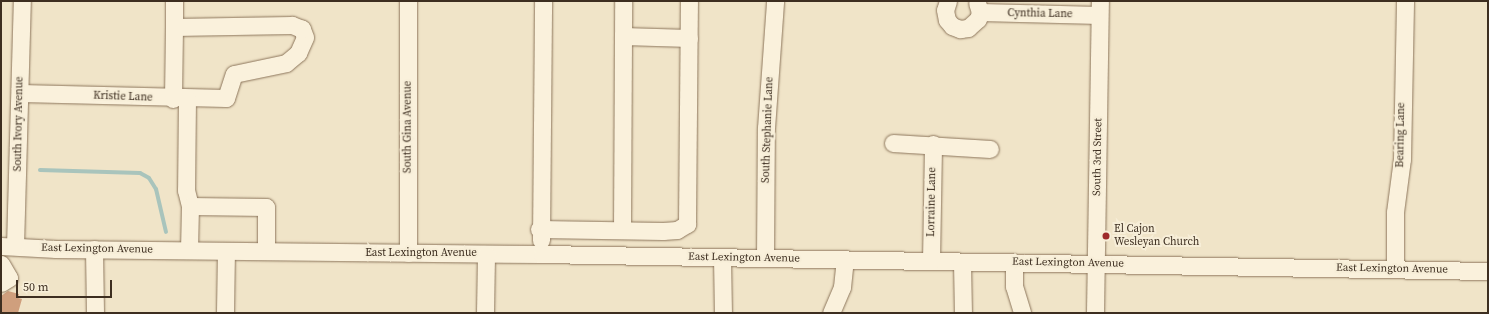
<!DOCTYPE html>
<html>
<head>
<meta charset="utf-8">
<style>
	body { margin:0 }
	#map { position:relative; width:1489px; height:314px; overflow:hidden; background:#f0e4c8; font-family:"Source Serif 4",serif }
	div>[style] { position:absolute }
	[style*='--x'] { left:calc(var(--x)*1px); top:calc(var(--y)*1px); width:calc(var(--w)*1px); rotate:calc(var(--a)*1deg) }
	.stream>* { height:4px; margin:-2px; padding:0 2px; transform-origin:2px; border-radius:2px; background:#a9c4bc }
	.building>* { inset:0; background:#cf9f7d }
	.roads { filter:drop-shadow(0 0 1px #8d765c) drop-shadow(0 0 1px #8d765c) }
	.minor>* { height:17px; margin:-8.5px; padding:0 8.5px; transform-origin:8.5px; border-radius:8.5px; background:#faf1dc }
	.dots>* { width:11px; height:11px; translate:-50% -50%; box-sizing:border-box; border:2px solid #f7eed8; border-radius:50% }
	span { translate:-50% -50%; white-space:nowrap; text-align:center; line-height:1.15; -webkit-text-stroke:4px #f7eed8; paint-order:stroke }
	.street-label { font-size:11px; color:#3d2e20 }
	.poi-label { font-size:11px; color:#3d2e20 }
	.left { translate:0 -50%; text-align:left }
	.frame { position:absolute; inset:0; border:2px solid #3d2e20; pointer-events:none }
	.scale { position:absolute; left:16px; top:280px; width:96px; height:18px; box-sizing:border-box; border:2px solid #3d2e20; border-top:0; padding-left:5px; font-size:12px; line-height:14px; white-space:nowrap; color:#3d2e20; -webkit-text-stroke:3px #f7eed8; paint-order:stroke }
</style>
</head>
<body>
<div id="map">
	<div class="stream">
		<div style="--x:40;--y:170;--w:100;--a:1.7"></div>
		<div style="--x:140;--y:173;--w:10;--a:29"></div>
		<div style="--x:149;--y:178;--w:13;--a:58"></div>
		<div style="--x:156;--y:189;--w:44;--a:76.9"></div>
	</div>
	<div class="building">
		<div style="clip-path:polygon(8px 291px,19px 294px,18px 298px,22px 299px,18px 313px,1px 313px,1px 296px)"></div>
	</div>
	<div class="roads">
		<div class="minor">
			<div style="--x:948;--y:1;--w:9;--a:108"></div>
			<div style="--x:945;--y:10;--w:10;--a:79"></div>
			<div style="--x:947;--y:20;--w:8;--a:50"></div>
			<div style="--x:952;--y:26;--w:9;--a:21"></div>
			<div style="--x:960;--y:29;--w:8;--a:-7"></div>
			<div style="--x:968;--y:28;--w:13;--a:-42"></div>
			<div style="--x:978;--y:19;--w:7;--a:-74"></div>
			<div style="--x:980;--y:12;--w:9;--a:-108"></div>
			<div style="--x:980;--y:12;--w:119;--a:1.4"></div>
			<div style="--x:623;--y:36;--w:66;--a:1.7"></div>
			<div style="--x:20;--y:93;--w:206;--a:1.4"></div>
			<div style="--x:226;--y:98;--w:25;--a:-72"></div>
			<div style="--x:234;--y:74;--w:53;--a:-11.9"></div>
			<div style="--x:286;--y:63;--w:16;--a:-40"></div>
			<div style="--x:298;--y:53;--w:17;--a:-66"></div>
			<div style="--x:305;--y:37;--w:9;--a:-111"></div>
			<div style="--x:302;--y:29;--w:11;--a:-158"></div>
			<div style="--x:292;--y:25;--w:118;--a:179"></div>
			<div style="--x:174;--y:27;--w:26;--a:-90"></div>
			<div style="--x:173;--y:99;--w:72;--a:-89.2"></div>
			<div style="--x:187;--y:99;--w:91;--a:90.6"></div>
			<div style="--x:186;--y:190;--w:16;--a:76"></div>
			<div style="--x:893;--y:143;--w:97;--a:3.5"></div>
			<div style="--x:539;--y:229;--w:124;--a:0.9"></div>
			<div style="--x:663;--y:231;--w:14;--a:-4"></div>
			<div style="--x:677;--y:230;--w:12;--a:-31"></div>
			<div style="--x:687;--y:224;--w:223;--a:-89.5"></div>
			<div style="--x:622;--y:230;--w:229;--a:-89.7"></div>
			<div style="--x:541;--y:240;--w:239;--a:-89.5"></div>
			<div style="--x:1;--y:246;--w:55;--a:3.1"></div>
			<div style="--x:56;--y:249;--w:486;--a:0.6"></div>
			<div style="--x:542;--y:254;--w:946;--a:1.03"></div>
			<div style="--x:15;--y:246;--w:245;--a:-88.4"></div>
			<div style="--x:94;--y:249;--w:64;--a:89.1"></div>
			<div style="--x:189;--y:250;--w:44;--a:-88.7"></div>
			<div style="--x:190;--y:206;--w:76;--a:0.8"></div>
			<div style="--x:266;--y:207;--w:44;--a:90"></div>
			<div style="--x:408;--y:253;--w:252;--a:-90"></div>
			<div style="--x:722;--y:257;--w:56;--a:89"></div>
			<div style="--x:765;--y:258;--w:130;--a:-89.6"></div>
			<div style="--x:766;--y:128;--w:127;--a:-85.9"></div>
			<div style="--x:931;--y:261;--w:117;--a:-89"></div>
			<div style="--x:962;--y:262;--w:51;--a:88.9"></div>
			<div style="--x:1014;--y:263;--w:23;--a:90"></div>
			<div style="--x:1014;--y:286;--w:28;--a:73"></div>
			<div style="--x:1;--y:264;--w:16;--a:60"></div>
			<div style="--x:9;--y:278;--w:9;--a:148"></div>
			<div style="--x:1395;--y:268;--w:56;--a:-90"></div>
			<div style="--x:1395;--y:212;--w:53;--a:-82.5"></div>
			<div style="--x:1402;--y:159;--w:158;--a:-88.9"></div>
			<div style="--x:225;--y:313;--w:62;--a:-89.1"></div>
			<div style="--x:485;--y:313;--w:59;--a:-89"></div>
			<div style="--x:831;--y:313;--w:28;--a:-67"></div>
			<div style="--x:842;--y:287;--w:27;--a:-84"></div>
			<div style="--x:1095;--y:313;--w:312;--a:-89.1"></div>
		</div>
	</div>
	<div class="dots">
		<div style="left:1106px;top:236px;background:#9e2a2b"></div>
	</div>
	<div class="street-label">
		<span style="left:1040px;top:14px;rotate:1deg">Cynthia Lane</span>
		<span style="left:123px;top:97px;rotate:2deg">Kristie Lane</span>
		<span style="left:19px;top:124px;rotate:-89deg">South Ivory Avenue</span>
		<span style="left:408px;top:127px;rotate:-90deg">South Gina Avenue</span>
		<span style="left:768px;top:130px;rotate:-88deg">South Stephanie Lane</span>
		<span style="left:1401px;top:135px;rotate:-89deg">Bearing Lane</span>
		<span style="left:1098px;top:157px;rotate:-89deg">South 3rd Street</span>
		<span style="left:932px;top:202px;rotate:-89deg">Lorraine Lane</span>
		<span style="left:97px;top:249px;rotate:1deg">East Lexington Avenue</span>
		<span style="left:421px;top:253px">East Lexington Avenue</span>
		<span style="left:744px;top:258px;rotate:1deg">East Lexington Avenue</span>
		<span style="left:1068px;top:263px;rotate:1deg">East Lexington Avenue</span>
		<span style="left:1392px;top:269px;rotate:1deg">East Lexington Avenue</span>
	</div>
	<div class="poi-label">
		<span class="left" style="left:1114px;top:236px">El Cajon<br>Wesleyan Church</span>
	</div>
	<div class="frame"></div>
	<div class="scale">50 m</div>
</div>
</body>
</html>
